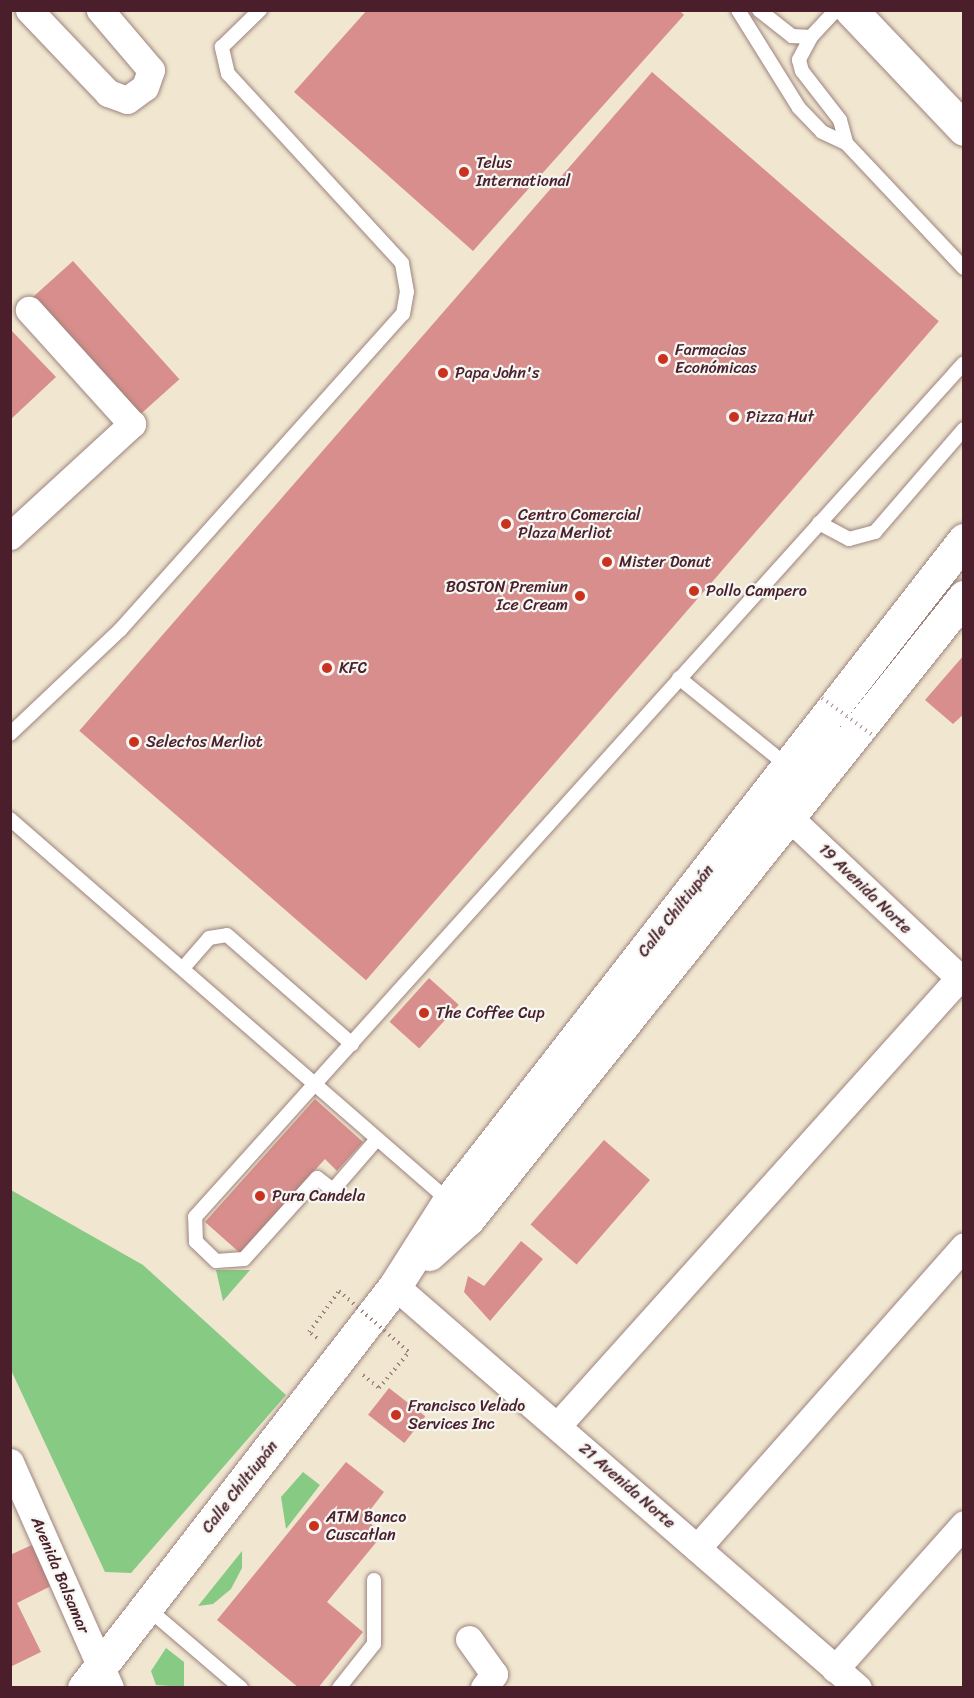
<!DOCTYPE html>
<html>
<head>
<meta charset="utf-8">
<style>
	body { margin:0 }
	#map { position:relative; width:974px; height:1698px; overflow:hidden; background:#f1e7d1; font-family:Sriracha,sans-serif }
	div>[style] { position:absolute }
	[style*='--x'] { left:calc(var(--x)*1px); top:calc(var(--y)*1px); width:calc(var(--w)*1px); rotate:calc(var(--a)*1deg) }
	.green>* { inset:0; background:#87ca83 }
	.building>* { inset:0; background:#d88e8c; transform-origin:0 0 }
	.path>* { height:4px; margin-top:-2px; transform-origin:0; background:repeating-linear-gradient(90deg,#9e837e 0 1.5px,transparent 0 6px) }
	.roads { filter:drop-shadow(0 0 2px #9e837e) drop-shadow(0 0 2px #9e837e) }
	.service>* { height:14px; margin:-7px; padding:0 7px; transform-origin:7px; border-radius:7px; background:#fff }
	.minor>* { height:27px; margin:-13.5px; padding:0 13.5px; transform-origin:13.5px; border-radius:13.5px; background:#fff }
	.secondary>* { height:33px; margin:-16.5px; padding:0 16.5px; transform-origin:16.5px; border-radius:16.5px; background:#fff }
	.path-bridge>* { height:4px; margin-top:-2px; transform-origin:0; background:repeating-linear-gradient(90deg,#9e837e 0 1.5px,transparent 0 6px) }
	.dots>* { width:16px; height:16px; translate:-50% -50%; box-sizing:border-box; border:3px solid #f6f6f2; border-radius:50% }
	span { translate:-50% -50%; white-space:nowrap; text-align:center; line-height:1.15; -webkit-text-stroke:4.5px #f6f6f2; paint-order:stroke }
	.poi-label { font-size:16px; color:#4a1f2b }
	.left { translate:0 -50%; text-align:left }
	.right { translate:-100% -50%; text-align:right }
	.street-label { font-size:16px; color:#4a1f2b }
	.frame { position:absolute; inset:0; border:12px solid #4a1f2b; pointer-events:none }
</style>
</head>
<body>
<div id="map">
	<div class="green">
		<div style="clip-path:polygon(11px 1190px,143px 1265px,286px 1395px,131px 1573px,105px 1572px,11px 1370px)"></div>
		<div style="clip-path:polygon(216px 1270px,250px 1270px,223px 1301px)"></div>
		<div style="clip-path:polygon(303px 1472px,320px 1485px,286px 1529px,281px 1497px)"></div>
		<div style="clip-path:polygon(242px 1551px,242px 1568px,231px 1589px,213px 1604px,198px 1606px)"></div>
		<div style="clip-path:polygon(166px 1648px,184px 1662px,184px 1687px,156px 1685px,151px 1671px)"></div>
	</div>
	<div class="building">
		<div style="clip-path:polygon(367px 10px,679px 10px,684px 15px,473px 251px,294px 92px)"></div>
		<div style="left:652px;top:72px;width:380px;height:873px;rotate:41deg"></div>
		<div style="left:73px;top:261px;width:159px;height:58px;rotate:48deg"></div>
		<div style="clip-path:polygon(10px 329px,56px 377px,10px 420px)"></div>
		<div style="clip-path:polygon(964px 655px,964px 714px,953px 724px,925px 700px)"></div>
		<div style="left:429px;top:978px;width:40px;height:59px;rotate:42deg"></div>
		<div style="clip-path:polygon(315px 1099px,363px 1142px,337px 1171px,325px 1159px,240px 1253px,205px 1222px)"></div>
		<div style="left:604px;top:1140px;width:61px;height:112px;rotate:41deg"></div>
		<div style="clip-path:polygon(521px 1241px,543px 1259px,490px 1321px,464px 1292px,468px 1276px,484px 1286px)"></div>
		<div style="left:389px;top:1388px;width:46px;height:34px;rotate:38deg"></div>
		<div style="clip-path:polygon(346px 1462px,384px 1492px,364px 1518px,383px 1534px,327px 1602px,363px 1632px,318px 1688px,299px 1688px,217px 1620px)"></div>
		<div style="clip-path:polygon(36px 1543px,59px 1582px,17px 1603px,41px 1652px,10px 1667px,10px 1555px)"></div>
	</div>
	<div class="path">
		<div style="--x:317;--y:1338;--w:10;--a:-143"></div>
		<div style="--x:309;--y:1332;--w:51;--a:-53.8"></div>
		<div style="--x:363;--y:1375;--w:21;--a:39"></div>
		<div style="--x:379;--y:1388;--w:47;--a:-50.2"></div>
	</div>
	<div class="roads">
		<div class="service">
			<div style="--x:738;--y:10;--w:115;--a:58.1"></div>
			<div style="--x:799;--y:108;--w:33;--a:46"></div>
			<div style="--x:822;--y:132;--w:26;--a:25"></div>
			<div style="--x:846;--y:143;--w:172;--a:46.7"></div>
			<div style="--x:759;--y:10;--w:42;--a:38.2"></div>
			<div style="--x:792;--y:36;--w:19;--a:3"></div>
			<div style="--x:836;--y:10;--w:37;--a:133"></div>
			<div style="--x:811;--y:37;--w:26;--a:118"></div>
			<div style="--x:799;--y:60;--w:11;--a:75"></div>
			<div style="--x:802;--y:71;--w:62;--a:52.2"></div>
			<div style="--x:840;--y:120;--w:24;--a:75"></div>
			<div style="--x:819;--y:523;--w:34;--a:28"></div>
			<div style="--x:849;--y:539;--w:27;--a:-15"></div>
			<div style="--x:875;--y:532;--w:136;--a:-49.2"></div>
			<div style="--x:679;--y:678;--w:141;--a:39"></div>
			<div style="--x:10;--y:734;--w:151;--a:-43.4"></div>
			<div style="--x:120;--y:630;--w:424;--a:-48.2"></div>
			<div style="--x:403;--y:314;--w:22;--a:-80"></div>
			<div style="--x:407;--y:292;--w:29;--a:-100"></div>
			<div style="--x:402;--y:263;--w:257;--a:-132.6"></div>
			<div style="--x:228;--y:74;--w:28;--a:-103"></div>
			<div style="--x:222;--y:47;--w:53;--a:-44.2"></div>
			<div style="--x:10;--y:819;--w:582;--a:41.03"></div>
			<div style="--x:184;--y:967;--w:38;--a:-49"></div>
			<div style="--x:209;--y:938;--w:18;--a:-9"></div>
			<div style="--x:227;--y:935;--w:166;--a:41.1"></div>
			<div style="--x:377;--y:1139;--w:67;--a:130.8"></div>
			<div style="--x:333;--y:1190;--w:20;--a:-143"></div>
			<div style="--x:317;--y:1178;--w:109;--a:132"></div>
			<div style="--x:244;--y:1259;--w:28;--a:176"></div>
			<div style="--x:216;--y:1261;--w:28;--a:-136"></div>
			<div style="--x:196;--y:1242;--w:25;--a:-92"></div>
			<div style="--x:195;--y:1217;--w:1149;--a:-48"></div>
			<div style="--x:146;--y:1607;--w:125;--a:40.5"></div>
			<div style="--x:339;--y:1688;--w:56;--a:-51.5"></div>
			<div style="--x:374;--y:1644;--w:64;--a:-90"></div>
		</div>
		<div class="minor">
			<div style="--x:29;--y:10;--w:115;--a:46.4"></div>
			<div style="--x:108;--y:93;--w:20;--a:20"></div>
			<div style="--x:127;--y:100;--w:22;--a:-36"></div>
			<div style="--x:145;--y:87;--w:18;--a:-71"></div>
			<div style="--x:151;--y:70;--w:79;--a:-130.4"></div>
			<div style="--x:10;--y:536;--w:166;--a:-42.6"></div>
			<div style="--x:132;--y:424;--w:154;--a:-132.1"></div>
			<div style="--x:775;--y:804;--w:260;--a:43.3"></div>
			<div style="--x:395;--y:1286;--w:613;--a:40.97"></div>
			<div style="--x:558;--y:1425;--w:601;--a:-48.1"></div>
			<div style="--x:10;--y:1462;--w:247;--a:66.1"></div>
			<div style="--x:697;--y:1548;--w:403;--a:-48.5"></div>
			<div style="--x:469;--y:1639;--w:43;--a:54.5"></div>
			<div style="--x:494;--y:1674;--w:17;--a:126"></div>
			<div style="--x:835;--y:1669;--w:194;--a:-48.3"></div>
		</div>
		<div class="secondary">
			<div style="--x:851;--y:10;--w:164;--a:46.5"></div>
			<div style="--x:429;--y:1254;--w:52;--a:-41.9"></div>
			<div style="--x:468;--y:1219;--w:796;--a:-51.43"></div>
			<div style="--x:84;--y:1688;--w:508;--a:-52.27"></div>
			<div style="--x:395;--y:1286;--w:101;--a:-57.6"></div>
			<div style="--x:449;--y:1201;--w:838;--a:-52.08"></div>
		</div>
	</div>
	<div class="path-bridge">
		<div style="--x:822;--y:698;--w:61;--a:36.3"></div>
		<div style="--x:339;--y:1291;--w:93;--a:41.1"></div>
	</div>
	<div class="dots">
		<div style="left:464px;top:172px;background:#c8321e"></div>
		<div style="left:663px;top:359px;background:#c8321e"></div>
		<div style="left:443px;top:373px;background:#c8321e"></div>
		<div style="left:734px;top:417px;background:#c8321e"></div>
		<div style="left:506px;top:524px;background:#c8321e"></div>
		<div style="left:607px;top:562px;background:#c8321e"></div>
		<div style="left:694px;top:591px;background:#c8321e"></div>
		<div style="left:580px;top:596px;background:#c8321e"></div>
		<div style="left:327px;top:668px;background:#c8321e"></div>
		<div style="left:134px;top:742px;background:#c8321e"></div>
		<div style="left:424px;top:1013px;background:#c8321e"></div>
		<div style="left:260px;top:1196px;background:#c8321e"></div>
		<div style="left:396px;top:1415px;background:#c8321e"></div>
		<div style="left:314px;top:1526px;background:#c8321e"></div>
	</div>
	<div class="poi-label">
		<span class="left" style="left:476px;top:172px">Telus<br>International</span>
		<span class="left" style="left:675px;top:359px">Farmacias<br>Económicas</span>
		<span class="left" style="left:455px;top:373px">Papa John's</span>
		<span class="left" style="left:746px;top:417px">Pizza Hut</span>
		<span class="left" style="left:518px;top:524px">Centro Comercial<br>Plaza Merliot</span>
		<span class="left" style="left:619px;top:562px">Mister Donut</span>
		<span class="right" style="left:568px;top:596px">BOSTON Premiun<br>Ice Cream</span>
		<span class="left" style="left:706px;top:591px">Pollo Campero</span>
		<span class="left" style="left:339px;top:668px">KFC</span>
		<span class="left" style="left:146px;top:742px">Selectos Merliot</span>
		<span class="left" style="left:436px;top:1013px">The Coffee Cup</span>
		<span class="left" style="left:272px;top:1196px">Pura Candela</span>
		<span class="left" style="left:408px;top:1415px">Francisco Velado<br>Services Inc</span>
		<span class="left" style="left:326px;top:1526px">ATM Banco<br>Cuscatlan</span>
	</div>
	<div class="street-label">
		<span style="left:865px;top:889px;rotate:44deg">19 Avenida Norte</span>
		<span style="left:676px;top:911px;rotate:-52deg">Calle Chiltiupán</span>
		<span style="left:627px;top:1486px;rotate:41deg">21 Avenida Norte</span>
		<span style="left:240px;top:1487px;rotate:-52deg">Calle Chiltiupán</span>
		<span style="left:60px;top:1575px;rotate:67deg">Avenida Balsamar</span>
	</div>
	<div class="frame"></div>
</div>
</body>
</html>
